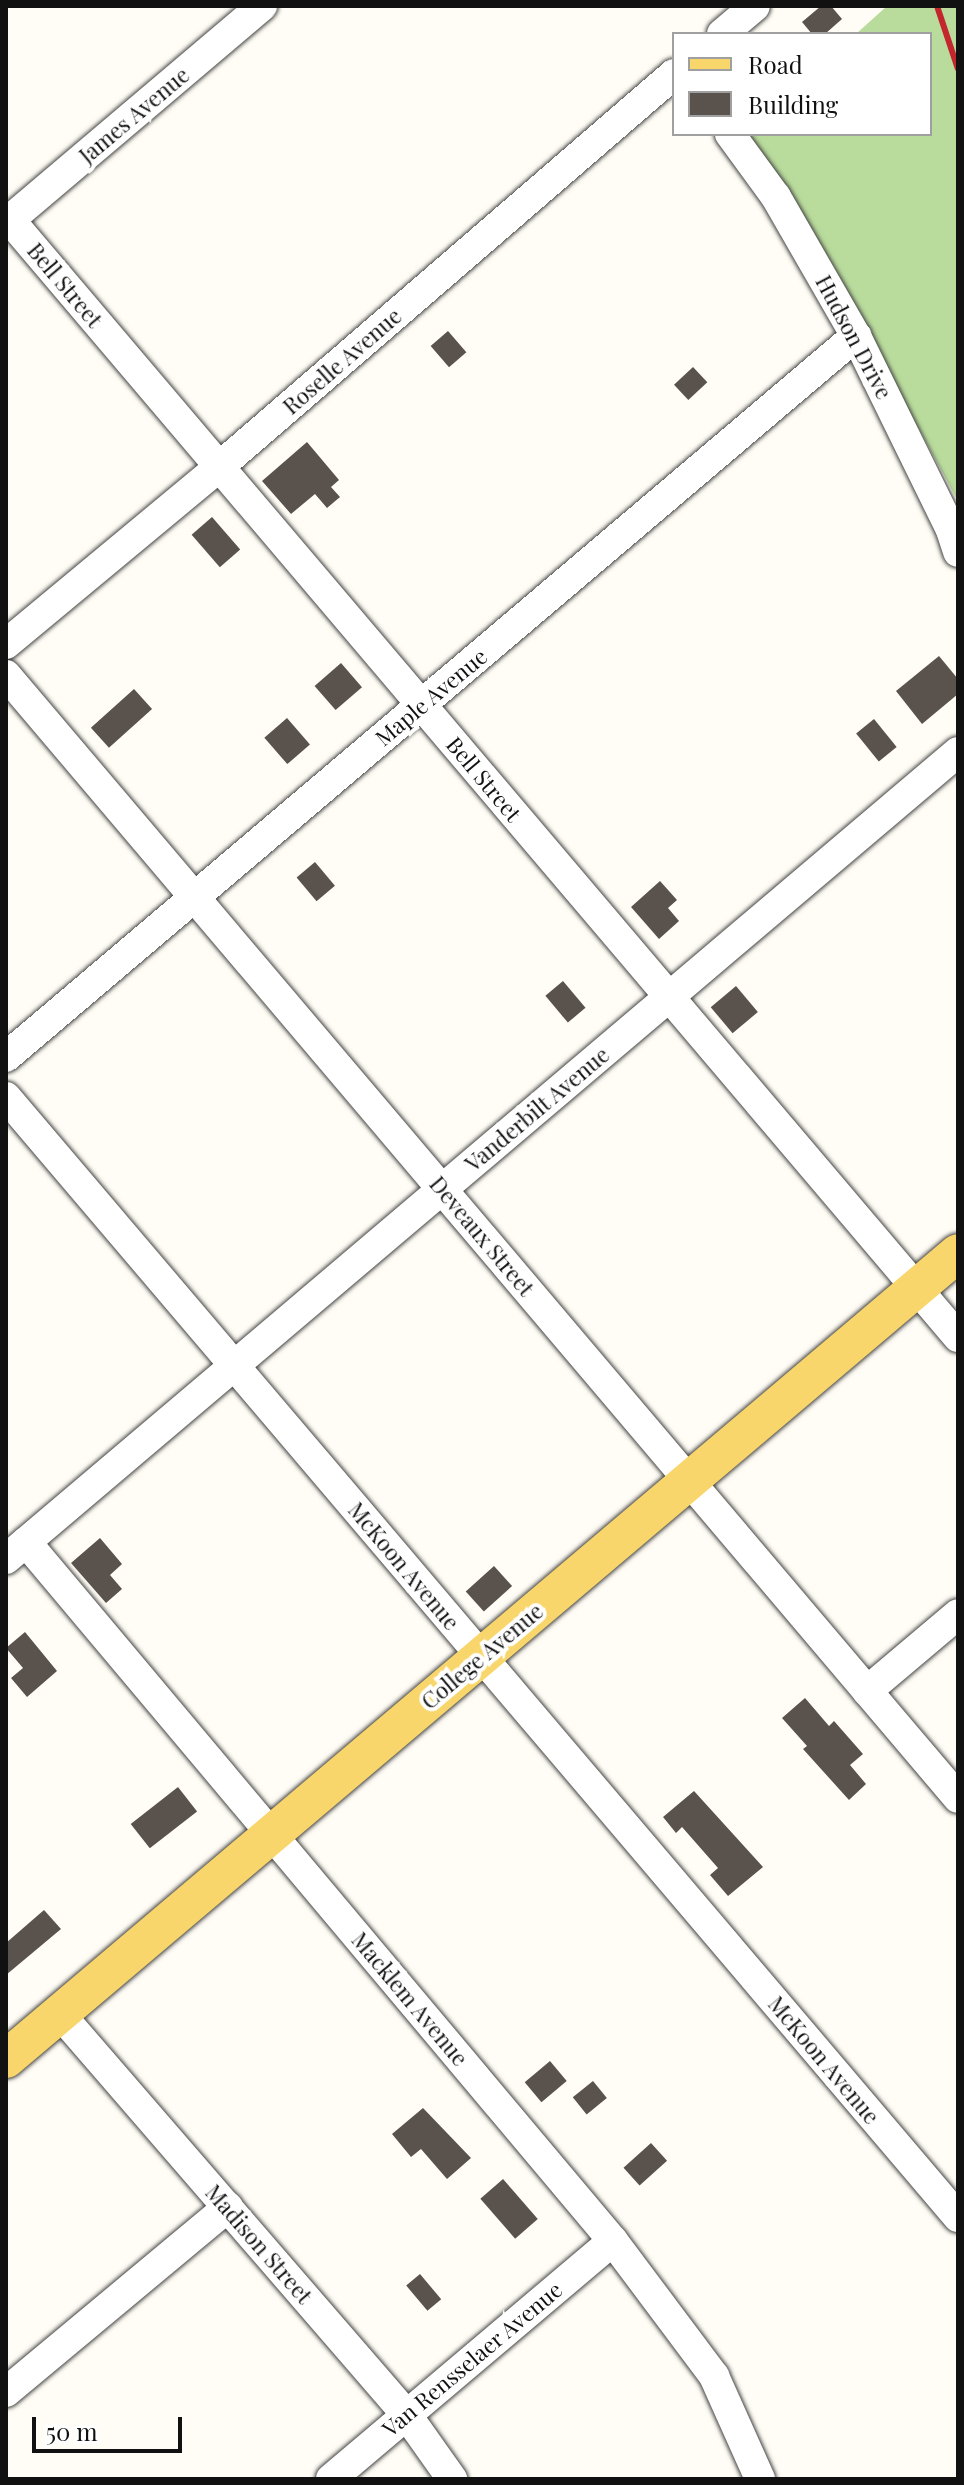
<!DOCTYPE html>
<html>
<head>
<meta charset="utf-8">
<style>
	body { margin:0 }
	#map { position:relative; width:964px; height:2485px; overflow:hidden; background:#fffdf5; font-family:"Playfair Display",serif }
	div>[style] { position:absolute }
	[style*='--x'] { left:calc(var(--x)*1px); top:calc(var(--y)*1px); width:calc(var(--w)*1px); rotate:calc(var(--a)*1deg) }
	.forest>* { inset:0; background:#b9dc9c }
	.building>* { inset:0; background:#5a524d; transform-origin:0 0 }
	.roads { filter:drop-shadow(0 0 2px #444) drop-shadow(0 0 2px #444) }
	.minor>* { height:30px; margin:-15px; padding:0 15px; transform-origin:15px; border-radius:15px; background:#fff }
	.major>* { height:38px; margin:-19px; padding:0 19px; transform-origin:19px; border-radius:19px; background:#f9d66b }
	.rail>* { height:6px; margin:-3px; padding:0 3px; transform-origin:3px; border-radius:3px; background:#c4262e }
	span { translate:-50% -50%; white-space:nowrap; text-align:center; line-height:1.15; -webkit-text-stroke:8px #fff; paint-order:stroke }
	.street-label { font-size:22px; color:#111 }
	.frame { position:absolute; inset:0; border:8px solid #111; pointer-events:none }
	.legend { position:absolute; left:672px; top:32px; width:260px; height:104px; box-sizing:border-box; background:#fff; border:2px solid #a0a0a0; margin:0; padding:10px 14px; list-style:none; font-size:24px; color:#111 }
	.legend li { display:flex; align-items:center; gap:16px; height:40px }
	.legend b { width:40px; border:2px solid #a0a0a0 }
	.scale { position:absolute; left:32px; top:2417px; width:150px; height:36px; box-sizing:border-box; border:4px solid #111; border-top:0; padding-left:10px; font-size:24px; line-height:28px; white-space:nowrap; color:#111; -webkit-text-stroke:6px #fff; paint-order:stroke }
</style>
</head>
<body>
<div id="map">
	<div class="forest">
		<div style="clip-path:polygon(887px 6px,958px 6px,958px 501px,829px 263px,746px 134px,930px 134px,930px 34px,856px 34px)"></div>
	</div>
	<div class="building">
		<div style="clip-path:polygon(821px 6px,831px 6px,842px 19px,825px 34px,812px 34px,802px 22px)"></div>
		<div style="left:448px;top:331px;width:28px;height:23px;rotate:49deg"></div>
		<div style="left:693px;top:367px;width:21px;height:26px;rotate:47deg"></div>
		<div style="clip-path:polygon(307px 442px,339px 480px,331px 487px,340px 497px,327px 508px,315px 494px,291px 514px,262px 481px)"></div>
		<div style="left:212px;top:517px;width:43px;height:27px;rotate:49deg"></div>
		<div style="clip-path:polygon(939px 656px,958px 679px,958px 694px,922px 724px,896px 691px)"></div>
		<div style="left:341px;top:663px;width:32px;height:35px;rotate:49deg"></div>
		<div style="left:134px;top:689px;width:27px;height:58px;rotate:48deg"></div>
		<div style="left:287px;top:718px;width:35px;height:30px;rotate:49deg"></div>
		<div style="left:874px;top:719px;width:36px;height:23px;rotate:51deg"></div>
		<div style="left:315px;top:862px;width:31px;height:24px;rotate:50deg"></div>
		<div style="clip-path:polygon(660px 881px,677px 900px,668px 908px,679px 921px,659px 939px,631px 907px)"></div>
		<div style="left:563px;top:981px;width:35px;height:23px;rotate:50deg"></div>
		<div style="left:736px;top:986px;width:34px;height:33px;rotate:50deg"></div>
		<div style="clip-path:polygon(100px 1538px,122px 1564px,110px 1575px,122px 1589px,106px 1603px,71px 1563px)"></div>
		<div style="left:494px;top:1566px;width:27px;height:38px;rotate:48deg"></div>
		<div style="clip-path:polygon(25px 1632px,57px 1671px,27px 1697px,11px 1678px,23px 1668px,6px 1648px)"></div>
		<div style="clip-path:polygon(805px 1698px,829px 1726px,834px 1721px,863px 1754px,850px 1765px,866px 1784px,849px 1800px,803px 1749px,807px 1746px,782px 1718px)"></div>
		<div style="left:178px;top:1787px;width:31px;height:60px;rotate:52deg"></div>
		<div style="clip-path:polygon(694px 1791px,763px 1867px,728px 1896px,710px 1875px,718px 1868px,682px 1827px,676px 1833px,663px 1817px)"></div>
		<div style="clip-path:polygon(44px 1910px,61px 1929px,6px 1975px,6px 1943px)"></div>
		<div style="left:550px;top:2061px;width:26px;height:33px;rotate:50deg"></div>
		<div style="left:593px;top:2081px;width:22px;height:26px;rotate:51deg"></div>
		<div style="clip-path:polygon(423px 2108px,471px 2158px,447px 2179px,421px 2149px,411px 2157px,392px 2134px)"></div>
		<div style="left:651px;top:2143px;width:24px;height:37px;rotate:48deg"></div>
		<div style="left:503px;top:2179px;width:53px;height:30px;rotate:49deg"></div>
		<div style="left:420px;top:2274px;width:33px;height:18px;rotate:50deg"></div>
	</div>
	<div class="roads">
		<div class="minor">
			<div style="--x:722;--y:34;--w:43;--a:-40.3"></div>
			<div style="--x:730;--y:134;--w:78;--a:53.9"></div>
			<div style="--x:776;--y:197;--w:160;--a:60.1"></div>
			<div style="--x:856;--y:336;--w:216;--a:63.9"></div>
			<div style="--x:951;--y:530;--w:23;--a:72"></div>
			<div style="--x:10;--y:220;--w:1465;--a:49.68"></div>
			<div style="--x:6;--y:223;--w:336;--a:-40.3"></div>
			<div style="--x:6;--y:644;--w:277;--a:-39.7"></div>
			<div style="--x:219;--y:467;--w:601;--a:-40.82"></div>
			<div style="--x:6;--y:675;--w:1472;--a:49.71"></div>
			<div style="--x:6;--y:1057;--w:1115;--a:-40.31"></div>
			<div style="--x:6;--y:1097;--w:1470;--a:49.64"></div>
			<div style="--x:26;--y:1542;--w:913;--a:49.98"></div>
			<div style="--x:613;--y:2241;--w:169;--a:53.2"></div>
			<div style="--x:714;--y:2376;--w:113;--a:65.9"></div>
			<div style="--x:6;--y:1559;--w:1248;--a:-40.29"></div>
			<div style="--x:867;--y:1691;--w:119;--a:-40.2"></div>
			<div style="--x:60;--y:2014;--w:529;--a:49.14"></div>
			<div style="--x:406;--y:2414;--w:80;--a:54.7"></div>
			<div style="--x:6;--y:2392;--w:289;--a:-39.8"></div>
			<div style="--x:331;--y:2479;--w:369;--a:-40.2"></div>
		</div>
		<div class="major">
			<div style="--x:6;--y:2059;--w:1247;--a:-40.25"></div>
		</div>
	</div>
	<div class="rail">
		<div style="--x:937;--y:6;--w:66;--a:71.6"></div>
	</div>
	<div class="street-label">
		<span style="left:134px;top:115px;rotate:-40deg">James Avenue</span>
		<span style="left:65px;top:285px;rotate:50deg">Bell Street</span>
		<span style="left:854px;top:337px;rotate:62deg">Hudson Drive</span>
		<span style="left:342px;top:361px;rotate:-41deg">Roselle Avenue</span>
		<span style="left:431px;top:697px;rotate:-40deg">Maple Avenue</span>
		<span style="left:484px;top:779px;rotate:50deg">Bell Street</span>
		<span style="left:537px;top:1109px;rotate:-40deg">Vanderbilt Avenue</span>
		<span style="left:482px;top:1236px;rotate:50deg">Deveaux Street</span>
		<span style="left:404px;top:1566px;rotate:50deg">McKoon Avenue</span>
		<span style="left:482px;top:1656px;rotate:-40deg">College Avenue</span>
		<span style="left:410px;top:1999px;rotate:50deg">Macklem Avenue</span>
		<span style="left:824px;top:2060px;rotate:50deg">McKoon Avenue</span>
		<span style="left:259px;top:2244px;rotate:49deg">Madison Street</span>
		<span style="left:472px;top:2359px;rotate:-40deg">Van Rensselaer Avenue</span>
	</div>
	<div class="frame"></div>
	<ul class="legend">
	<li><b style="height:10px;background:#f9d66b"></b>Road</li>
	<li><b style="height:22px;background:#5a524d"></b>Building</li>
	</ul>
	<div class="scale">50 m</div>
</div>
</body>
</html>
